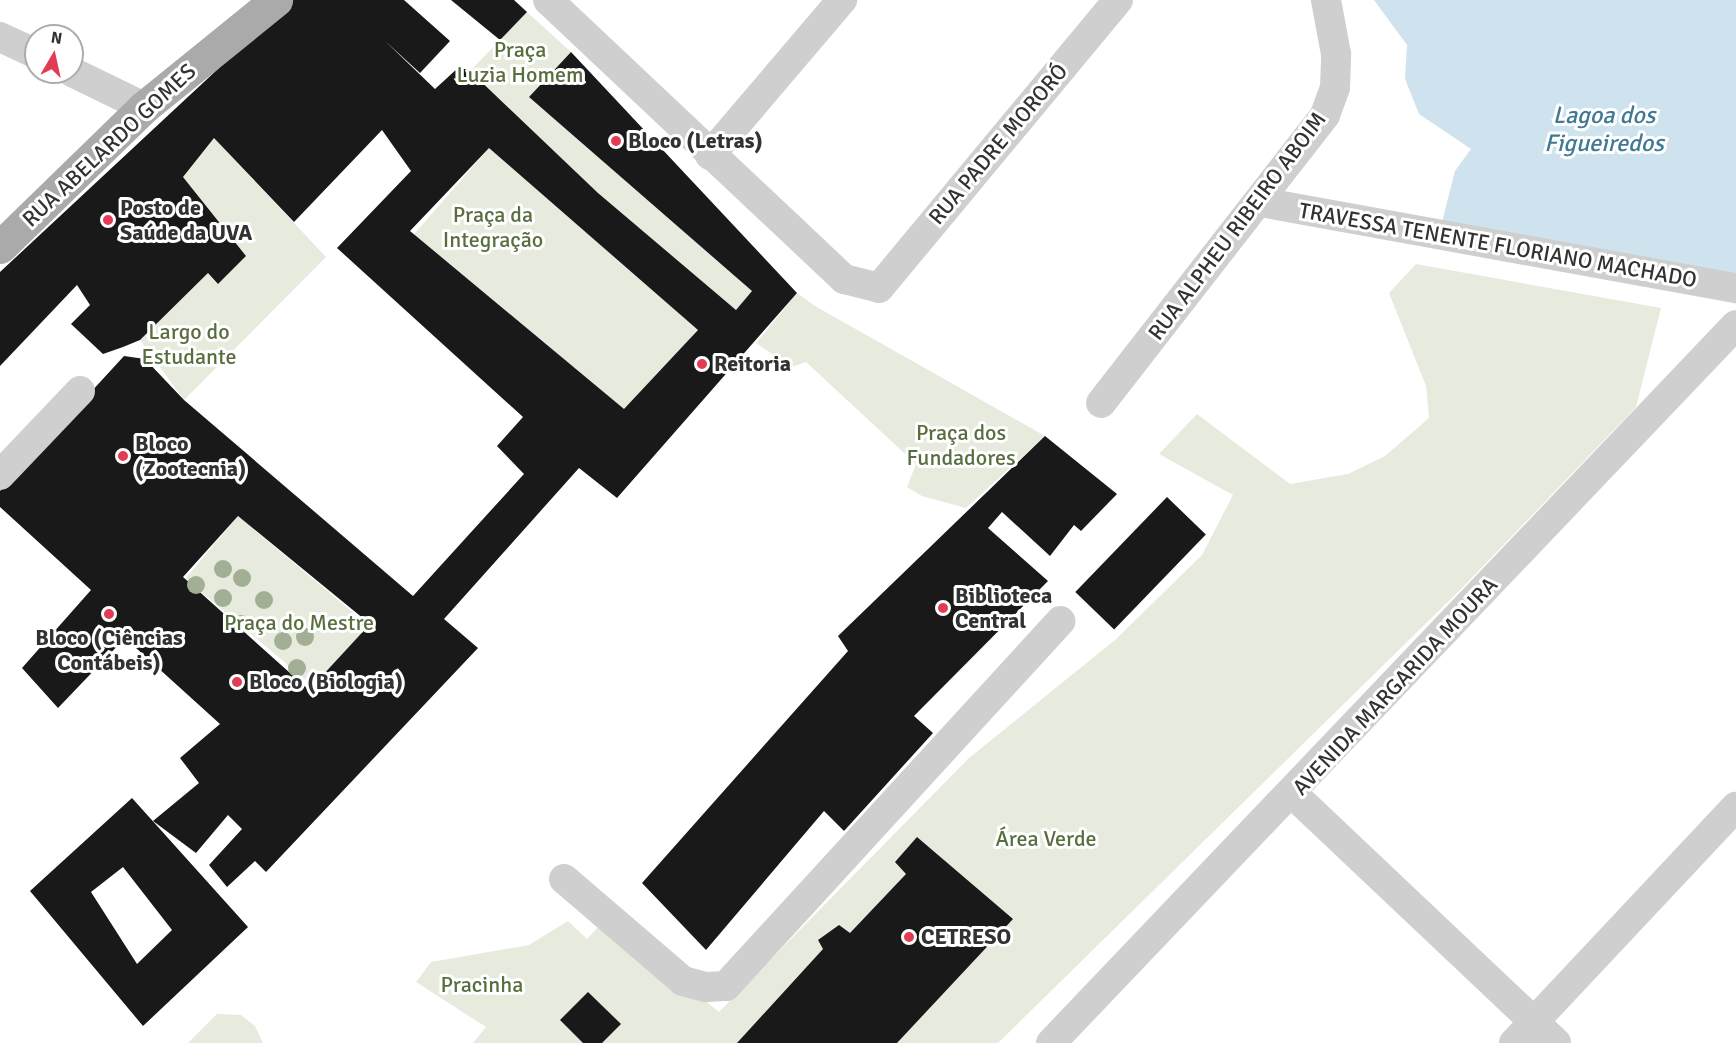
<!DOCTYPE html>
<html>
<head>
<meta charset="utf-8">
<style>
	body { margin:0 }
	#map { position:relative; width:1736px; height:1043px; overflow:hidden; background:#fff; font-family:Signika,sans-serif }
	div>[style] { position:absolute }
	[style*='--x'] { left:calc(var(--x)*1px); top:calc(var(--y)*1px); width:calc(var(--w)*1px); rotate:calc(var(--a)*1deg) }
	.green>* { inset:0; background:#e6ebde; transform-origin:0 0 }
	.water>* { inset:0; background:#cee3ed }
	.building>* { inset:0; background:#191919; transform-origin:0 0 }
	.minor>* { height:30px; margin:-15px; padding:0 15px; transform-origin:15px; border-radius:15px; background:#cfcfcf }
	.major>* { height:33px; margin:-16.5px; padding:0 16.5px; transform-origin:16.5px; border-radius:16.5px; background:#aaa }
	.trees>* { width:18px; height:18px; margin:-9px; border-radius:50%; background:#a3af95 }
	.dots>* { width:16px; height:16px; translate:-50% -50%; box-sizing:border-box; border:3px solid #fff; border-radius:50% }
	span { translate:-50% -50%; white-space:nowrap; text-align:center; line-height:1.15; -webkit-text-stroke:6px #fff; paint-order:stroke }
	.park-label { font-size:22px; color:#586e3f }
	.poi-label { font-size:22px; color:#323232; font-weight:700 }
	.left { translate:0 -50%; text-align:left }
	.street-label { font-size:22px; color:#323232 }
	.water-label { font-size:24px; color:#407994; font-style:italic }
	.north { position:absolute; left:24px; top:24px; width:60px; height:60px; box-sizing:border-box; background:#fff; border:2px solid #adadad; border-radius:50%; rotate:9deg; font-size:16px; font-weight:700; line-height:24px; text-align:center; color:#323232 }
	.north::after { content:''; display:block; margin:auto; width:21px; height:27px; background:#e33b53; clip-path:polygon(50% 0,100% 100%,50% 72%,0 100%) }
</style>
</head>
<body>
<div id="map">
	<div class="green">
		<div style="clip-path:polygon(527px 12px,571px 52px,529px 97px,752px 291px,736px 310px,598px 193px,470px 71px)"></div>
		<div style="clip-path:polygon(214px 138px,326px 257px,184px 400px,140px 340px,208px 273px,218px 284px,246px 256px,183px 177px)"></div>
		<div style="left:489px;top:148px;width:277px;height:115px;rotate:41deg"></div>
		<div style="clip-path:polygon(1416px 264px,1661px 308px,1636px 407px,1463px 587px,998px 1043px,473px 1043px,486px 1027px,416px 982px,431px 962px,529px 945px,568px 921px,587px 939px,605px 920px,719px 1012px,969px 758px,1115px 640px,1202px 555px,1233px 495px,1159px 454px,1197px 414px,1290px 484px,1348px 474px,1385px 456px,1429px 418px,1426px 386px,1389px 293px)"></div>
		<div style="clip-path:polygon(797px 293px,815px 306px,1045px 436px,966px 508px,922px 496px,907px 487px,916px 464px,806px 362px,791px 367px,756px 343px)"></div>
		<div style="left:238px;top:516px;width:171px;height:82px;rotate:40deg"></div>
		<div style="clip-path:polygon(217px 1014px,241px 1015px,255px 1026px,263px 1043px,188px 1043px)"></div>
	</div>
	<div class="water">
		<div style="clip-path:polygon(1374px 0,1736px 0,1736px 277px,1441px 226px,1455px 171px,1471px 149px,1419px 114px,1405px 79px,1407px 45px)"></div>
	</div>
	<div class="building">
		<div style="clip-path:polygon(evenodd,292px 0,404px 0,450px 41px,420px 73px,384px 40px,435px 89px,459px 67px,470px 71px,598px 193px,736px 310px,752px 291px,529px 97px,571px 52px,797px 293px,617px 498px,579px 468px,444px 619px,478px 648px,266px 872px,255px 861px,227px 887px,209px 865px,242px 829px,228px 815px,196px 853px,153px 821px,199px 783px,180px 758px,220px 724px,125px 638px,58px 708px,22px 668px,91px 590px,0 507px,0 491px,124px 356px,145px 359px,184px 400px,413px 596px,524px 474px,497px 446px,523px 417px,337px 248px,411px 171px,382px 130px,294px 222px,214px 138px,183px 177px,246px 256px,218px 284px,208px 273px,140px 340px,123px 347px,103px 354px,71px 324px,90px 305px,77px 285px,0 366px,0 272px,292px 0,489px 148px,698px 330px,624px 409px,410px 231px,489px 148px,292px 0,238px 516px,370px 624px,309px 690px,183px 577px,238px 516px)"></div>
		<div style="clip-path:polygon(451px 0,514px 0,527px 12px,500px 40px)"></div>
		<div style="clip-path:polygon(1045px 436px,1117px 494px,1081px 531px,1074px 525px,1050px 556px,1002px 512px,988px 528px,1048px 581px,914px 716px,933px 733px,844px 831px,824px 811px,706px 950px,642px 883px,848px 651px,838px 636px)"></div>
		<div style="left:1167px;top:497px;width:54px;height:132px;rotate:44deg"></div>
		<div style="clip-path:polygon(evenodd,132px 798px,248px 927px,143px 1026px,30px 891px,132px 798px,123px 867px,172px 930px,137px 964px,91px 892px,123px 867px)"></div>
		<div style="clip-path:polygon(917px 837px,1013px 919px,897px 1043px,737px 1043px,823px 949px,818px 940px,839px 925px,850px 933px,906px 874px,895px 862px)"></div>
		<div style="clip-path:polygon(588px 992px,621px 1024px,602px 1043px,583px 1043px,560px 1020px)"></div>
	</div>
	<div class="minor">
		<div style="--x:548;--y:0;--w:407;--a:43.3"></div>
		<div style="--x:844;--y:279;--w:36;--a:14"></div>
		<div style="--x:879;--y:288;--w:374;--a:-50.3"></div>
		<div style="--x:0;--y:37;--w:40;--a:25"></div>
		<div style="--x:72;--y:72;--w:80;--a:25.9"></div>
		<div style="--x:710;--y:155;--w:204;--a:-49.6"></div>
		<div style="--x:1261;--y:202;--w:483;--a:10.3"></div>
		<div style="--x:1101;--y:403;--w:365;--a:-52.1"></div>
		<div style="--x:1325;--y:115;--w:29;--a:-70"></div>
		<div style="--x:1335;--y:88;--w:34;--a:-88"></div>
		<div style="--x:1336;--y:54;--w:55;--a:-100.5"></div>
		<div style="--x:0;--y:475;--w:116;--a:-46.4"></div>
		<div style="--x:1293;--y:794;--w:362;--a:43.4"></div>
		<div style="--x:564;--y:879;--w:157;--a:40.6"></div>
		<div style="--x:683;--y:981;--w:24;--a:15"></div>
		<div style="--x:706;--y:987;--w:20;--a:-3"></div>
		<div style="--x:726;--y:986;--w:495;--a:-47.5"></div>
		<div style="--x:1051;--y:1043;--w:992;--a:-46.35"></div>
		<div style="--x:1514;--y:1043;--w:324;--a:-46.8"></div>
	</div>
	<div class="major">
		<div style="--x:0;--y:247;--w:201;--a:-44.2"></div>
		<div style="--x:144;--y:107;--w:170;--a:-39"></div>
	</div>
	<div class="trees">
		<div style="left:223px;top:569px"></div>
		<div style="left:242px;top:578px"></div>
		<div style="left:196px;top:585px"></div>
		<div style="left:223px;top:598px"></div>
		<div style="left:264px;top:600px"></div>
		<div style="left:241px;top:624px"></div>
		<div style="left:305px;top:637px"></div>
		<div style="left:283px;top:641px"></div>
		<div style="left:297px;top:668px"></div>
	</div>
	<div class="dots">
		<div style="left:616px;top:141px;background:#e33b53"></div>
		<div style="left:108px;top:220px;background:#e33b53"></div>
		<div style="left:702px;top:364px;background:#e33b53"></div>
		<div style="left:123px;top:456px;background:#e33b53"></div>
		<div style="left:943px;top:608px;background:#e33b53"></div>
		<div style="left:109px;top:614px;background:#e33b53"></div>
		<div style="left:237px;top:682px;background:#e33b53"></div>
		<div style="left:909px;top:937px;background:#e33b53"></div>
	</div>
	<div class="park-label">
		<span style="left:520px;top:62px">Praça<br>Luzia Homem</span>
		<span style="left:493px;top:227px">Praça da<br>Integração</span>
		<span style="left:189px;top:344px">Largo do<br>Estudante</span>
		<span style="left:961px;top:445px">Praça dos<br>Fundadores</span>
		<span style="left:299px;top:623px">Praça do Mestre</span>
		<span style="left:1046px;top:839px">Área Verde</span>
		<span style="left:482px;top:985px">Pracinha</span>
	</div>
	<div class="poi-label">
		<span class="left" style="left:628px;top:141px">Bloco (Letras)</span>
		<span class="left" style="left:120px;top:220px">Posto de<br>Saúde da UVA</span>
		<span class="left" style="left:714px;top:364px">Reitoria</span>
		<span class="left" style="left:135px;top:456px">Bloco<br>(Zootecnia)</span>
		<span class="left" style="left:955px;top:608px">Biblioteca<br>Central</span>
		<span style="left:109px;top:650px">Bloco (Ciências<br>Contábeis)</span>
		<span class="left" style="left:249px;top:682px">Bloco (Biologia)</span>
		<span class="left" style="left:921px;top:937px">CETRESO</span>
	</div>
	<div class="street-label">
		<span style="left:998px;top:144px;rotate:-50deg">RUA PADRE MORORÓ</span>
		<span style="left:109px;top:145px;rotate:-43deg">RUA ABELARDO GOMES</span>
		<span style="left:1237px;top:226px;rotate:-53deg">RUA ALPHEU RIBEIRO ABOIM</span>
		<span style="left:1498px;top:245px;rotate:10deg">TRAVESSA TENENTE FLORIANO MACHADO</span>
		<span style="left:1395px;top:686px;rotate:-47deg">AVENIDA MARGARIDA MOURA</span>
	</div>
	<div class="water-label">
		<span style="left:1604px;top:130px">Lagoa dos<br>Figueiredos</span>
	</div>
	<div class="north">N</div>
</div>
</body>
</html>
